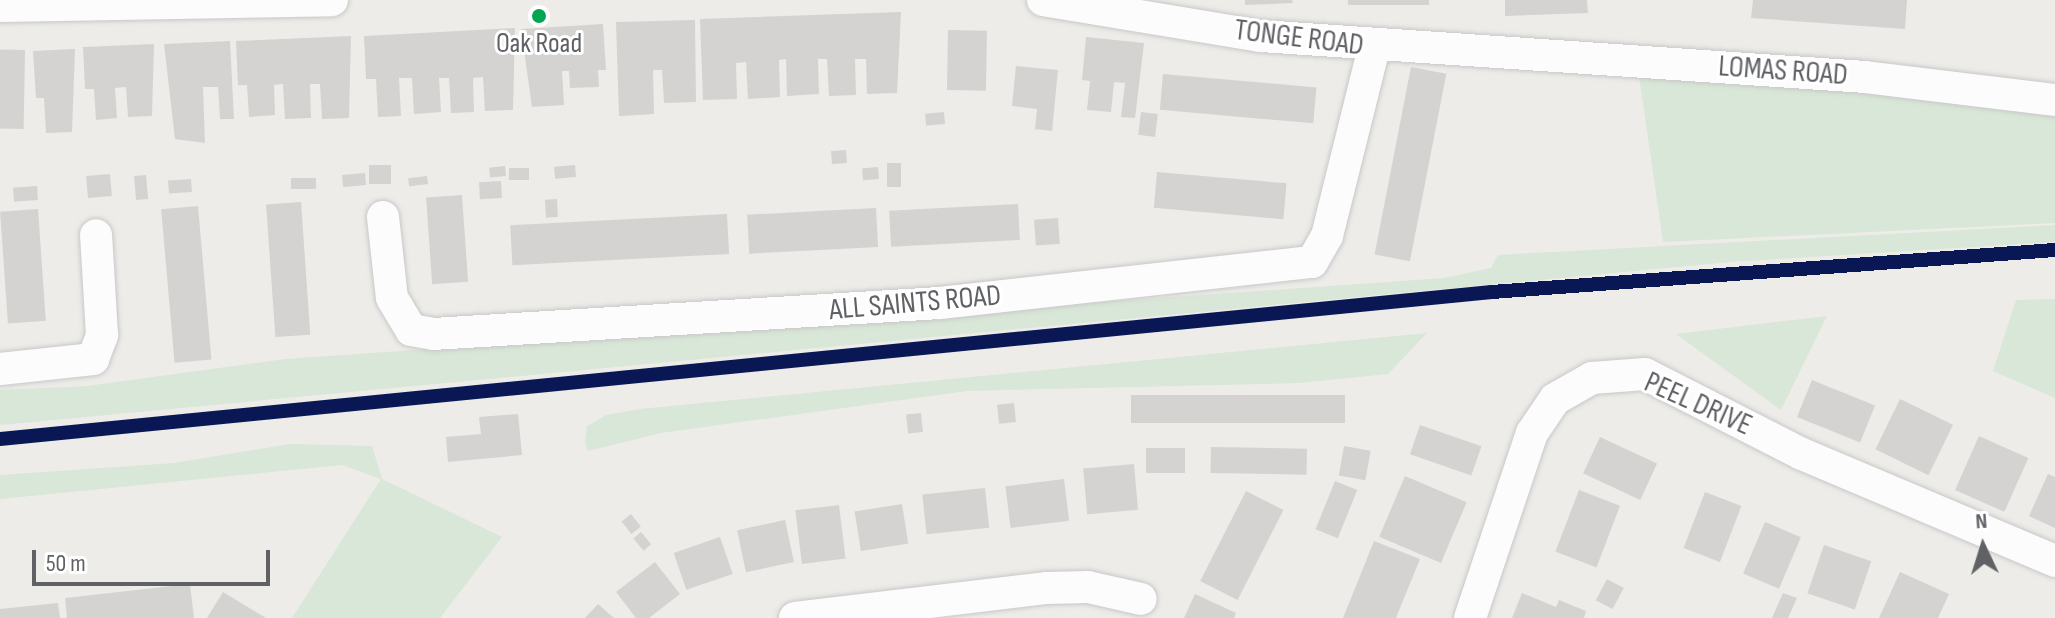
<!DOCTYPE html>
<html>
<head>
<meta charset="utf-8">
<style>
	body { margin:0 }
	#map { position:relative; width:2055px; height:618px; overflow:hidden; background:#edece9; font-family:"Sofia Sans Condensed",sans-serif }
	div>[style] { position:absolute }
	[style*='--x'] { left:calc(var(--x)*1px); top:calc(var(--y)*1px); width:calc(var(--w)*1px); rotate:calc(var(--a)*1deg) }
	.green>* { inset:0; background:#d8e7d7 }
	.building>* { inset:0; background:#d4d3d1; transform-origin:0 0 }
	.roads { filter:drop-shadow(0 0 2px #c8c8c8) drop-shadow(0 0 2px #c8c8c8) }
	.minor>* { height:32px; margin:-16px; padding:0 16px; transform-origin:16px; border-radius:16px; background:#fcfcfc }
	.rail-1>* { height:14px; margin:-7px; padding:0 7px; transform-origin:7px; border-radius:7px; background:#091855 }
	.dots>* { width:22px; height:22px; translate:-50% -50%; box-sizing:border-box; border:4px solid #fff; border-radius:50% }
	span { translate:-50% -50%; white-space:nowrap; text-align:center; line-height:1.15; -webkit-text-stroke:6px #fff; paint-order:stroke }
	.bus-label { font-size:28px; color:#5f6165 }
	.street-label { font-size:30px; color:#5f6165 }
	.north { position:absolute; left:1943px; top:506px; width:80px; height:80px; -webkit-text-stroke:6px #fff; paint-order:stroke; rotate:356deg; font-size:22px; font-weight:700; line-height:32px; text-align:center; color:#5f6165 }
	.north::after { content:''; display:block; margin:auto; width:28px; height:36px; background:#5f6165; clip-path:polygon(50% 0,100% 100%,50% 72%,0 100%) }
	.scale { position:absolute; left:32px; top:550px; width:238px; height:36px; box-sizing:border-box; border:4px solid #5f6165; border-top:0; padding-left:10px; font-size:24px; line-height:28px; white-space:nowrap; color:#5f6165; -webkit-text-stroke:6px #fff; paint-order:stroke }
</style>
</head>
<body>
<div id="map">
	<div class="green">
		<div style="clip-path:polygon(1638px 69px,2055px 107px,2055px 223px,1663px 242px)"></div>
		<div style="clip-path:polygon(2055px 225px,2055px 242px,1730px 262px,0 425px,0 390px,87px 386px,286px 359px,1444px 278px,1491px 268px,1498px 255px)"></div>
		<div style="clip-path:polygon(2055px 299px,2055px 398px,1993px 371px,2016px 300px)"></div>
		<div style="clip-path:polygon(1827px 316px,1781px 410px,1676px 334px)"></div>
		<div style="clip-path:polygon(1427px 333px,1388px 374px,1299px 383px,967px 391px,661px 433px,588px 451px,585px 443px,587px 426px,606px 415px,640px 409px)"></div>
		<div style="clip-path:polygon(290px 444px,372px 446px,382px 479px,502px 537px,440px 618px,292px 618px,381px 479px,342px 465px,0 499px,0 475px,174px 463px)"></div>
	</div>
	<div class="building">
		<div style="clip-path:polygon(1245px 0,1292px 0,1293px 3px,1245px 5px)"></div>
		<div style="left:1348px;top:0;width:81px;height:5px"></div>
		<div style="clip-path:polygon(1505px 0,1587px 0,1588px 13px,1505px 16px)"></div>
		<div style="clip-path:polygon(1753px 0,1907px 0,1905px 29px,1751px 18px)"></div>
		<div style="clip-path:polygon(901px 12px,897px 93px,867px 94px,866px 59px,855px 59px,856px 95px,829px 96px,827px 59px,818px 59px,819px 94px,787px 96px,786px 59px,779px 60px,780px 97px,748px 99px,746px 62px,736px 63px,737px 99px,703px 100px,700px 19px)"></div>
		<div style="clip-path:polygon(695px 20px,696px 102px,664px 103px,662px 70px,653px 70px,654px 114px,619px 116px,616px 22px)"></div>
		<div style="clip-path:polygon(603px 24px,606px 70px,598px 70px,599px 87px,570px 88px,569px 71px,562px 71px,564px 105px,532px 107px,521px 29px)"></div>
		<div style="clip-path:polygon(515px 28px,513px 110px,485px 111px,483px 77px,473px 78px,474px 112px,451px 113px,449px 78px,439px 78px,441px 112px,414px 114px,412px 78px,399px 78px,401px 116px,378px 117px,376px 79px,366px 79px,364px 36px)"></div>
		<div style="left:948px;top:30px;width:39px;height:60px;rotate:1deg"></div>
		<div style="clip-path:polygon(351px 36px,349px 118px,322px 119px,320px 84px,310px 84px,311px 118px,285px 119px,283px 84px,274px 85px,275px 115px,249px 117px,247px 85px,238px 85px,236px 41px)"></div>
		<div style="clip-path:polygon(1086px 37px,1144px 43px,1135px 118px,1121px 117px,1125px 83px,1114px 82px,1111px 112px,1087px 110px,1090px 81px,1082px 80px)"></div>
		<div style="clip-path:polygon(230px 41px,234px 119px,220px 119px,218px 87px,203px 87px,205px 143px,175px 139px,164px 44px)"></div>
		<div style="clip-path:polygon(154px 44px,152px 116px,128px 117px,126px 87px,115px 88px,117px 118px,96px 120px,94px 89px,85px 89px,83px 47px)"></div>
		<div style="clip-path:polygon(75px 49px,72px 132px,46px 133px,44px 98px,36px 98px,33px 51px)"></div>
		<div style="left:25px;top:50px;width:79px;height:25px;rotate:91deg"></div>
		<div style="clip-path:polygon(1016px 66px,1058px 70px,1052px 131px,1035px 129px,1037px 109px,1012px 106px)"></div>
		<div style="left:1411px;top:67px;width:36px;height:191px;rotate:11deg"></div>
		<div style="left:1163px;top:74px;width:154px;height:36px;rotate:5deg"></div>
		<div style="left:944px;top:112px;width:12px;height:19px;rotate:85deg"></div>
		<div style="left:1141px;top:112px;width:17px;height:23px;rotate:7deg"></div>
		<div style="left:846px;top:150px;width:13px;height:15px;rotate:86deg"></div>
		<div style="left:887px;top:163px;width:14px;height:24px"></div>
		<div style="left:391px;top:165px;width:19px;height:22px;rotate:90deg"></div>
		<div style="left:575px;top:165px;width:12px;height:21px;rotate:85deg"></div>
		<div style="left:505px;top:166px;width:10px;height:16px;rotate:84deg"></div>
		<div style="left:878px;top:167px;width:12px;height:16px;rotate:85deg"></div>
		<div style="left:529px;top:168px;width:12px;height:20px;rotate:90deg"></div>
		<div style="left:1157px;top:172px;width:130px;height:36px;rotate:5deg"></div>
		<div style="left:365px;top:173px;width:12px;height:23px;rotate:85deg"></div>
		<div style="left:110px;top:174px;width:22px;height:24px;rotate:85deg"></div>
		<div style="left:146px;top:175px;width:24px;height:12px;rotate:85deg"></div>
		<div style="left:427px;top:176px;width:8px;height:19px;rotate:83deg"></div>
		<div style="left:291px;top:178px;width:25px;height:11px"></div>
		<div style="left:191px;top:179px;width:13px;height:23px;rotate:86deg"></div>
		<div style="left:501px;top:181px;width:17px;height:22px;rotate:87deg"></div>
		<div style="left:37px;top:186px;width:14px;height:24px;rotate:86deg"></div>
		<div style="left:462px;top:195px;width:87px;height:36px;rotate:86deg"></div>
		<div style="left:557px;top:199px;width:18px;height:12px;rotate:87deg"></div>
		<div style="left:301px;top:202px;width:133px;height:35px;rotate:86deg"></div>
		<div style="left:1018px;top:204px;width:36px;height:129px;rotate:87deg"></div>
		<div style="left:198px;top:206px;width:154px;height:37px;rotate:85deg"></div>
		<div style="left:876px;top:208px;width:39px;height:129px;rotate:87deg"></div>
		<div style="left:38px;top:209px;width:112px;height:38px;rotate:86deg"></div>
		<div style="left:727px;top:214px;width:40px;height:217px;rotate:87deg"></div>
		<div style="left:1058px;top:218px;width:26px;height:24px;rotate:86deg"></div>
		<div style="left:1812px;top:380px;width:68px;height:40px;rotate:22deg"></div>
		<div style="left:1131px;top:395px;width:214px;height:28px"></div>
		<div style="left:1900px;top:399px;width:59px;height:56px;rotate:26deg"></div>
		<div style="left:1014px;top:403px;width:19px;height:17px;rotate:84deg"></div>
		<div style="left:921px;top:413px;width:19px;height:15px;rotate:84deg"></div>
		<div style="clip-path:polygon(518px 414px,522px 455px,448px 462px,446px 437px,481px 434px,479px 417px)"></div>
		<div style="left:1420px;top:425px;width:65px;height:31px;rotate:19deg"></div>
		<div style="left:1979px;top:436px;width:54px;height:59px;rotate:24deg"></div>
		<div style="left:1600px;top:437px;width:63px;height:40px;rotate:25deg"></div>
		<div style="left:1344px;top:446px;width:27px;height:30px;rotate:10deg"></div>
		<div style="left:1211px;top:447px;width:96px;height:26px;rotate:1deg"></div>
		<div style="left:1185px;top:448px;width:25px;height:39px;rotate:90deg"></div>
		<div style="left:1134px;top:464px;width:46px;height:51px;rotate:85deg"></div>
		<div style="clip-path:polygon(2048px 474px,2055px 477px,2055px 528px,2029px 516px)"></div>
		<div style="left:1405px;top:476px;width:67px;height:66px;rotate:23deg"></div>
		<div style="left:1064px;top:479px;width:42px;height:59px;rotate:83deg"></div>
		<div style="left:1335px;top:481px;width:24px;height:52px;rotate:22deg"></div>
		<div style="left:985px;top:488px;width:40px;height:63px;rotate:84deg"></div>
		<div style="left:1579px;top:490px;width:44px;height:66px;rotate:21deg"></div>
		<div style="left:1246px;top:491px;width:42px;height:101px;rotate:27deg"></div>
		<div style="left:1705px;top:492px;width:39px;height:60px;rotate:21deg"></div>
		<div style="left:902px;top:504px;width:40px;height:48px;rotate:81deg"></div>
		<div style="left:839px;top:505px;width:54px;height:44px;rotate:83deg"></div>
		<div style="left:631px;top:514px;width:16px;height:12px;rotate:52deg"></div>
		<div style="left:785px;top:520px;width:43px;height:49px;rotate:78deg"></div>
		<div style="left:1765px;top:522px;width:39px;height:56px;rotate:23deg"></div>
		<div style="left:641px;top:532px;width:16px;height:10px;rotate:50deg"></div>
		<div style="left:720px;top:537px;width:39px;height:49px;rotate:71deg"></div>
		<div style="clip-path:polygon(1374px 541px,1420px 559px,1396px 618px,1343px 618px)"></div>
		<div style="left:1824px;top:545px;width:50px;height:51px;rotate:19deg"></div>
		<div style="clip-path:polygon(655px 562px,680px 594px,649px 618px,636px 618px,616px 592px)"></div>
		<div style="clip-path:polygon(1900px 572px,1949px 594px,1938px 618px,1879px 618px)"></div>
		<div style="left:1607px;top:579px;width:19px;height:24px;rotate:28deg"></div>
		<div style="clip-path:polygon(190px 584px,194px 618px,67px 618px,65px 598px)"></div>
		<div style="clip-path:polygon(223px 592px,266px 618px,207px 618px)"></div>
		<div style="clip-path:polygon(1522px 593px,1556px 607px,1559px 600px,1586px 611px,1584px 618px,1512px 618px)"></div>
		<div style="clip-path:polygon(1783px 593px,1797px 598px,1788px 618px,1772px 618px)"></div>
		<div style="clip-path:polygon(1195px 594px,1236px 613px,1234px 618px,1184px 618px)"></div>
		<div style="clip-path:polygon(58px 603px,60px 618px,0 618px,0 609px)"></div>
		<div style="clip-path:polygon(598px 604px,614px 618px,585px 618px)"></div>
	</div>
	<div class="roads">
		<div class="minor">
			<div style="--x:1043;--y:0;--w:221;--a:9.4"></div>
			<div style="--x:1261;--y:36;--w:605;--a:3.88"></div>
			<div style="--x:1865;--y:77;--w:191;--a:6.9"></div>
			<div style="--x:0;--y:6;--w:332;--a:-1"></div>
			<div style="--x:383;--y:217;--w:81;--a:83.7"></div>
			<div style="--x:392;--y:298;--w:37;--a:59"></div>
			<div style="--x:411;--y:330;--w:22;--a:10"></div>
			<div style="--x:433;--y:334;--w:508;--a:-3.5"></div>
			<div style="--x:940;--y:303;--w:374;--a:-6.3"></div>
			<div style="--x:1312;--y:262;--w:30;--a:-60"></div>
			<div style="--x:1327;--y:236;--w:195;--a:-76"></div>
			<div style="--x:0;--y:369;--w:94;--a:-6.1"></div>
			<div style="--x:93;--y:359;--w:26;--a:-69"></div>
			<div style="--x:102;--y:335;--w:100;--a:-93.4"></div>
			<div style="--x:795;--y:618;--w:254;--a:-6.8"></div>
			<div style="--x:1047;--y:588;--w:41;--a:-1.4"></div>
			<div style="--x:1088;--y:587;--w:54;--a:12.8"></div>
			<div style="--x:1470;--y:618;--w:195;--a:-71.5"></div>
			<div style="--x:1532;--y:433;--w:41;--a:-55.9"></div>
			<div style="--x:1555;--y:399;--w:43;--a:-29.6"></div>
			<div style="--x:1592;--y:378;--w:53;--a:-4.3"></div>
			<div style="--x:1645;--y:374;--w:176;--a:27"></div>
			<div style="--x:1802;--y:454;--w:275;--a:22.9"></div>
		</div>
	</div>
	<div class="rail-1">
		<div style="--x:0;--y:439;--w:1499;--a:-5.63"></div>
		<div style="--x:1492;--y:292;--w:565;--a:-4.27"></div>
	</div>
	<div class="dots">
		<div style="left:539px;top:16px;background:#00a651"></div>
	</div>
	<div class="bus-label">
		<span style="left:539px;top:44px">Oak Road</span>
	</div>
	<div class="street-label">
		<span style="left:1299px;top:38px;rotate:7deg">TONGE ROAD</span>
		<span style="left:1783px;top:71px;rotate:4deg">LOMAS ROAD</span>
		<span style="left:915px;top:303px;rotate:-5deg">ALL SAINTS ROAD</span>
		<span style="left:1698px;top:404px;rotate:24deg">PEEL DRIVE</span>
	</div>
	<div class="north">N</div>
	<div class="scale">50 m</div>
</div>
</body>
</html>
